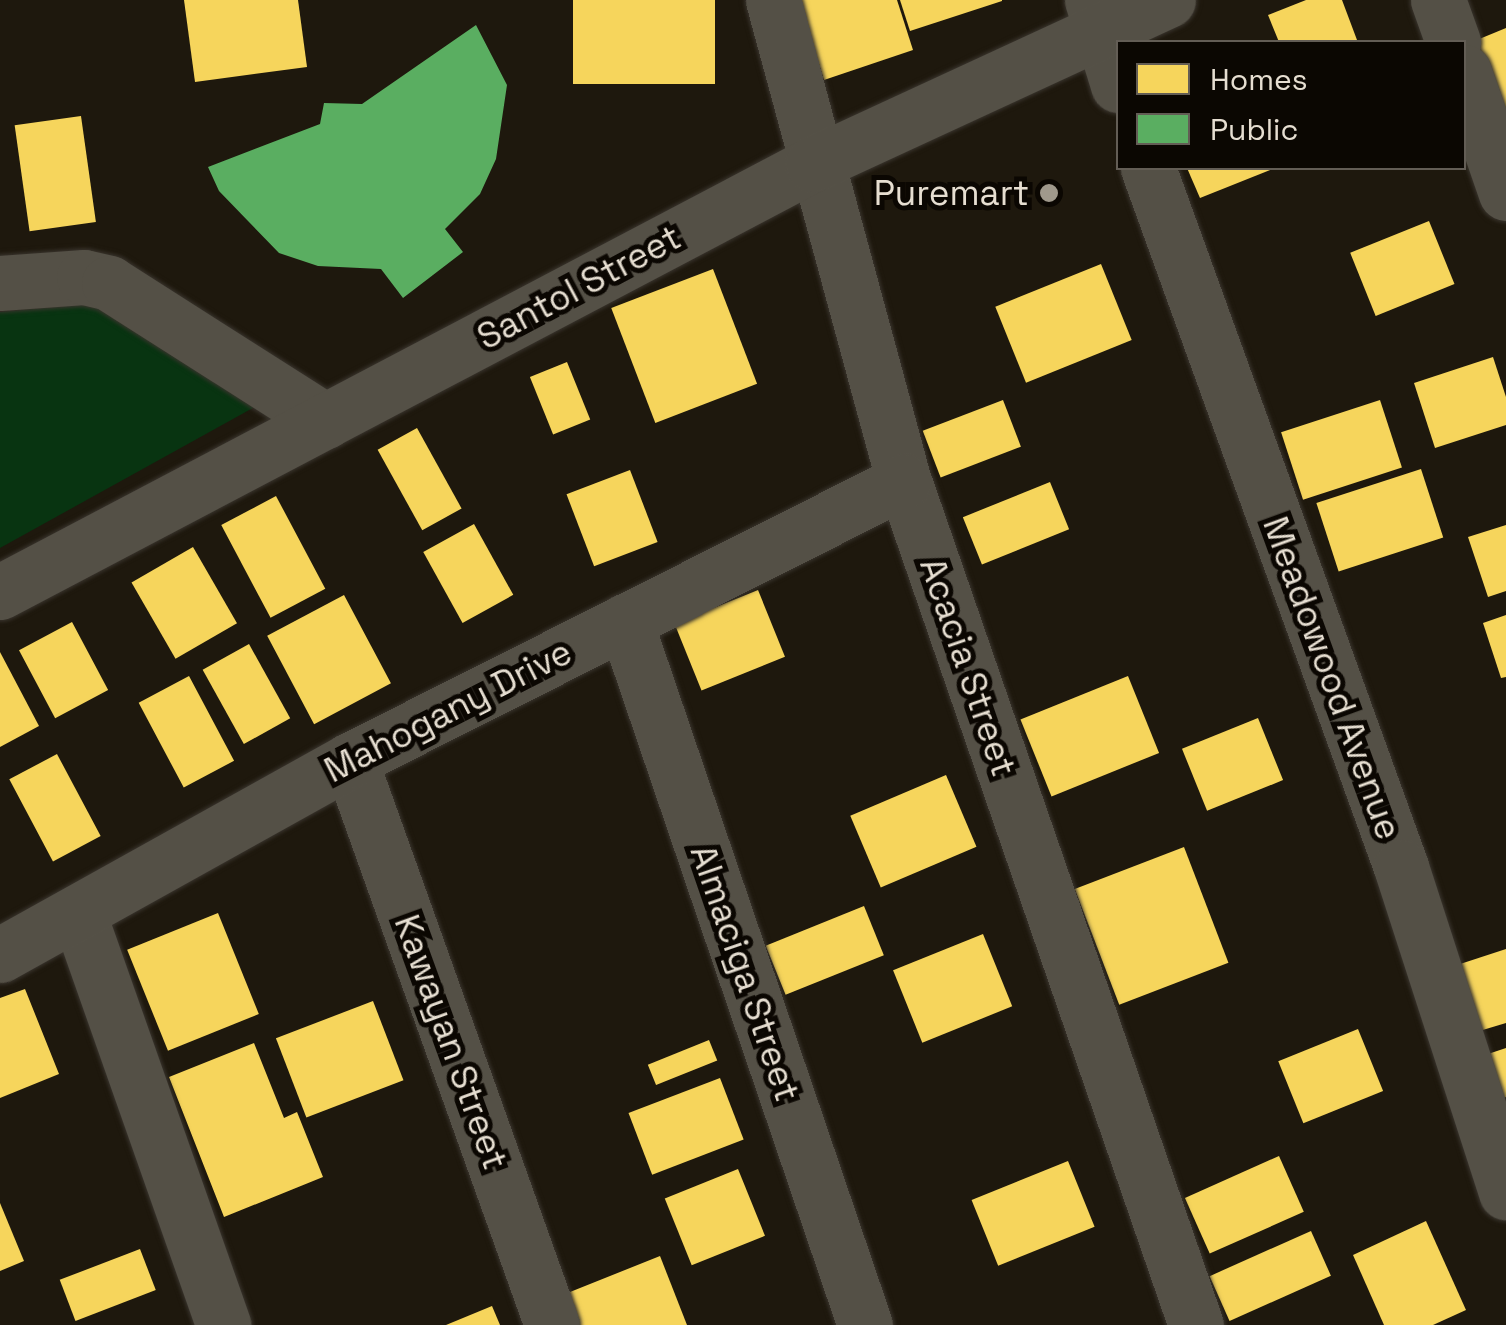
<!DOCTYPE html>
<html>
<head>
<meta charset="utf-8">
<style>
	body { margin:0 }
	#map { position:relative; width:1506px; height:1325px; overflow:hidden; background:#1e180d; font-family:"Space Grotesk",sans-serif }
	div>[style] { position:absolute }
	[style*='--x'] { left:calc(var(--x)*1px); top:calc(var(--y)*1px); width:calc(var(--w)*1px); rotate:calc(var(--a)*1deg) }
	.green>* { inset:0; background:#083411 }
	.homes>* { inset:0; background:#f6d55c; transform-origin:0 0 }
	.public>* { inset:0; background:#5aae61 }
	.roads { filter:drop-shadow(0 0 2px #39342d) drop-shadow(0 0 2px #39342d) }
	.minor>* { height:55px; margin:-27.5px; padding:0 27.5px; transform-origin:27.5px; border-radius:27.5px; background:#545046 }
	.dots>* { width:28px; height:28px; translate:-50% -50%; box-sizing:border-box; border:5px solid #0b0702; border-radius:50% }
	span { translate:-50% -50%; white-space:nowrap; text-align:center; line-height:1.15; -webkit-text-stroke:10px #0b0702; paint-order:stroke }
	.poi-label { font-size:35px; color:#e6ded1 }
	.right { translate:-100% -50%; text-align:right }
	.street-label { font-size:35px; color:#e6ded1 }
	.legend { position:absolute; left:1116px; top:40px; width:350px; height:130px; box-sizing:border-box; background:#0b0702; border:2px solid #635d55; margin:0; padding:12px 18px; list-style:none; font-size:30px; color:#e6ded1 }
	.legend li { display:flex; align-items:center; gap:20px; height:50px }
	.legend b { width:50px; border:2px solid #635d55 }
</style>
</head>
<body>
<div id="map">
	<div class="green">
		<div style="clip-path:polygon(130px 300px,260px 404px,0 548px,0 312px)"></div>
	</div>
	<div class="homes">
		<div style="clip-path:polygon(184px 0,298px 0,307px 67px,195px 82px)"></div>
		<div style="left:573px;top:0;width:142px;height:84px"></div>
		<div style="clip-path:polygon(799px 0,897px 0,913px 50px,824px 80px)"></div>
		<div style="clip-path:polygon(900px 0,1002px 0,1002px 1px,910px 31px)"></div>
		<div style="clip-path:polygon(1306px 0,1342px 0,1357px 40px,1279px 42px,1268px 15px)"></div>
		<div style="clip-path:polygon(1506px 28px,1506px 128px,1472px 42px)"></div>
		<div style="left:81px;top:116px;width:107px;height:67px;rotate:82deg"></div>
		<div style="clip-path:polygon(1187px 168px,1275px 168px,1200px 198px)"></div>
		<div style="left:1429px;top:221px;width:68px;height:85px;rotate:68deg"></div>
		<div style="left:1101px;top:264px;width:82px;height:114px;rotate:68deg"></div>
		<div style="left:713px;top:269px;width:123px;height:109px;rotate:69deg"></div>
		<div style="clip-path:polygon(1493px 357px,1506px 397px,1506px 425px,1435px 448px,1414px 383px)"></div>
		<div style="left:567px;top:362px;width:62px;height:40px;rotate:68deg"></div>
		<div style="left:1003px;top:400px;width:50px;height:86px;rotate:69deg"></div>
		<div style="left:1380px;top:400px;width:71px;height:104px;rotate:72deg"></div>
		<div style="left:417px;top:428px;width:92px;height:45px;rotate:61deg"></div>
		<div style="left:1421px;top:469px;width:72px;height:110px;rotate:72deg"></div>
		<div style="left:630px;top:470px;width:77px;height:68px;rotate:69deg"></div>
		<div style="left:1050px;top:482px;width:51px;height:94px;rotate:68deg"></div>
		<div style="left:276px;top:496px;width:105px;height:62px;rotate:62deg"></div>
		<div style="left:474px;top:524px;width:81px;height:58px;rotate:61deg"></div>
		<div style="clip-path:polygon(1506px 525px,1506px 591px,1488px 597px,1468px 537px)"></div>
		<div style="left:193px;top:547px;width:88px;height:71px;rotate:60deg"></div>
		<div style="left:758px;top:590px;width:72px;height:90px;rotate:68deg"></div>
		<div style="left:344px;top:595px;width:100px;height:87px;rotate:62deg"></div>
		<div style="clip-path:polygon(1506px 615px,1506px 677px,1501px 678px,1483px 623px)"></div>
		<div style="left:72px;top:622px;width:77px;height:60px;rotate:62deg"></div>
		<div style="left:249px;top:644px;width:85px;height:53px;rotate:61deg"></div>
		<div style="clip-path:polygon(0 652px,39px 726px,0 747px)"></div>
		<div style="left:189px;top:676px;width:96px;height:57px;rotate:62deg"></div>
		<div style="left:1128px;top:676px;width:83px;height:116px;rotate:68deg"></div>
		<div style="left:1258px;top:718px;width:67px;height:82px;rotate:68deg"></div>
		<div style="left:57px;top:754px;width:93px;height:54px;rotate:62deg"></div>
		<div style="left:946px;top:775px;width:78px;height:104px;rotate:67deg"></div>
		<div style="left:1184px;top:847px;width:124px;height:117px;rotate:69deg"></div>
		<div style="left:864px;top:906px;width:53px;height:106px;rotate:68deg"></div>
		<div style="left:218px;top:913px;width:109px;height:98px;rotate:68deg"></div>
		<div style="left:983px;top:934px;width:78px;height:97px;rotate:68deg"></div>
		<div style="clip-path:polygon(1506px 949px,1506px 1023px,1476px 1032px,1454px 966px)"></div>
		<div style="clip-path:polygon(25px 989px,59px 1074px,0 1098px,0 998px)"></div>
		<div style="left:373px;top:1001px;width:85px;height:104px;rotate:69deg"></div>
		<div style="left:1358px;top:1029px;width:67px;height:86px;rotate:68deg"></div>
		<div style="left:709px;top:1040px;width:22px;height:66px;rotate:68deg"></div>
		<div style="clip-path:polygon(254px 1043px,284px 1118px,297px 1112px,323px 1177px,224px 1217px,169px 1077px)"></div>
		<div style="clip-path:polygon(1506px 1048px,1506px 1097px,1496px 1101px,1482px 1056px)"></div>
		<div style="left:720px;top:1078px;width:66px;height:98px;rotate:69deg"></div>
		<div style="left:1279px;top:1156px;width:61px;height:103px;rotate:66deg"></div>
		<div style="left:1068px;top:1161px;width:71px;height:104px;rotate:68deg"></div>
		<div style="left:738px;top:1169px;width:72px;height:79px;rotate:68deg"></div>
		<div style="clip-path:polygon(0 1203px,24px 1261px,0 1271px)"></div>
		<div style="clip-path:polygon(1426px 1221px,1466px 1310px,1433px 1325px,1384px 1325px,1353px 1255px)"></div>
		<div style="left:1311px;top:1231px;width:49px;height:111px;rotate:66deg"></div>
		<div style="left:140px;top:1249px;width:44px;height:86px;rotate:69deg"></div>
		<div style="clip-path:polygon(660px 1256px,687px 1325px,571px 1325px,560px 1296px)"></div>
		<div style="clip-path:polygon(492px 1306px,500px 1325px,446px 1325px)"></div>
	</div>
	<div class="public">
		<div style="clip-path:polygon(476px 25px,507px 85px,496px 159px,480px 194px,445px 229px,463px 252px,403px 298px,381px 269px,318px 266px,279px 253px,219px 191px,208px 167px,320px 124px,324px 103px,362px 104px)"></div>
	</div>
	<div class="roads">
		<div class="minor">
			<div style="--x:773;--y:0;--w:499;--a:74.8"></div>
			<div style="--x:904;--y:481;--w:893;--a:70.92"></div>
			<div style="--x:1092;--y:0;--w:89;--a:73"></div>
			<div style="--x:1438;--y:0;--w:45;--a:70.3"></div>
			<div style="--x:1464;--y:72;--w:128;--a:70.9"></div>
			<div style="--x:1148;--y:168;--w:743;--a:70.1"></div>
			<div style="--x:1401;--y:867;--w:342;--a:72.1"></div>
			<div style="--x:0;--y:283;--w:84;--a:-4.1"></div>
			<div style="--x:84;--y:277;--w:26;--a:13"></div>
			<div style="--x:109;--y:283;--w:257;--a:32.5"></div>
			<div style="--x:0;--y:592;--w:919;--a:-27.76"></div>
			<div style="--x:813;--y:164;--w:391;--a:-24.8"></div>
			<div style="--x:625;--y:621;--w:744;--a:71.18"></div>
			<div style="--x:350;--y:760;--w:600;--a:70.33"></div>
			<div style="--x:79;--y:915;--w:435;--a:70.6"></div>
			<div style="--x:0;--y:955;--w:401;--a:-29.1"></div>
			<div style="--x:350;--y:760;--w:620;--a:-26.73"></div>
		</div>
	</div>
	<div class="dots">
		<div style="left:1049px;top:193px;background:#a0998c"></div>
	</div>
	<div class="poi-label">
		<span class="right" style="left:1029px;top:193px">Puremart</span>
	</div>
	<div class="street-label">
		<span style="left:579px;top:287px;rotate:-28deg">Santol Street</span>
		<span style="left:968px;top:667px;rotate:71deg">Acacia Street</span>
		<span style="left:1332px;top:678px;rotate:70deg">Meadowood Avenue</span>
		<span style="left:448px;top:711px;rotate:-27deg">Mahogany Drive</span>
		<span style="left:745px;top:973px;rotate:71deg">Almaciga Street</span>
		<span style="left:451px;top:1042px;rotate:70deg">Kawayan Street</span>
	</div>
	<ul class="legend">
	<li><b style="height:28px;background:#f6d55c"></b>Homes</li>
	<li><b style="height:28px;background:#5aae61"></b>Public</li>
	</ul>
</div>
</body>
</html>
